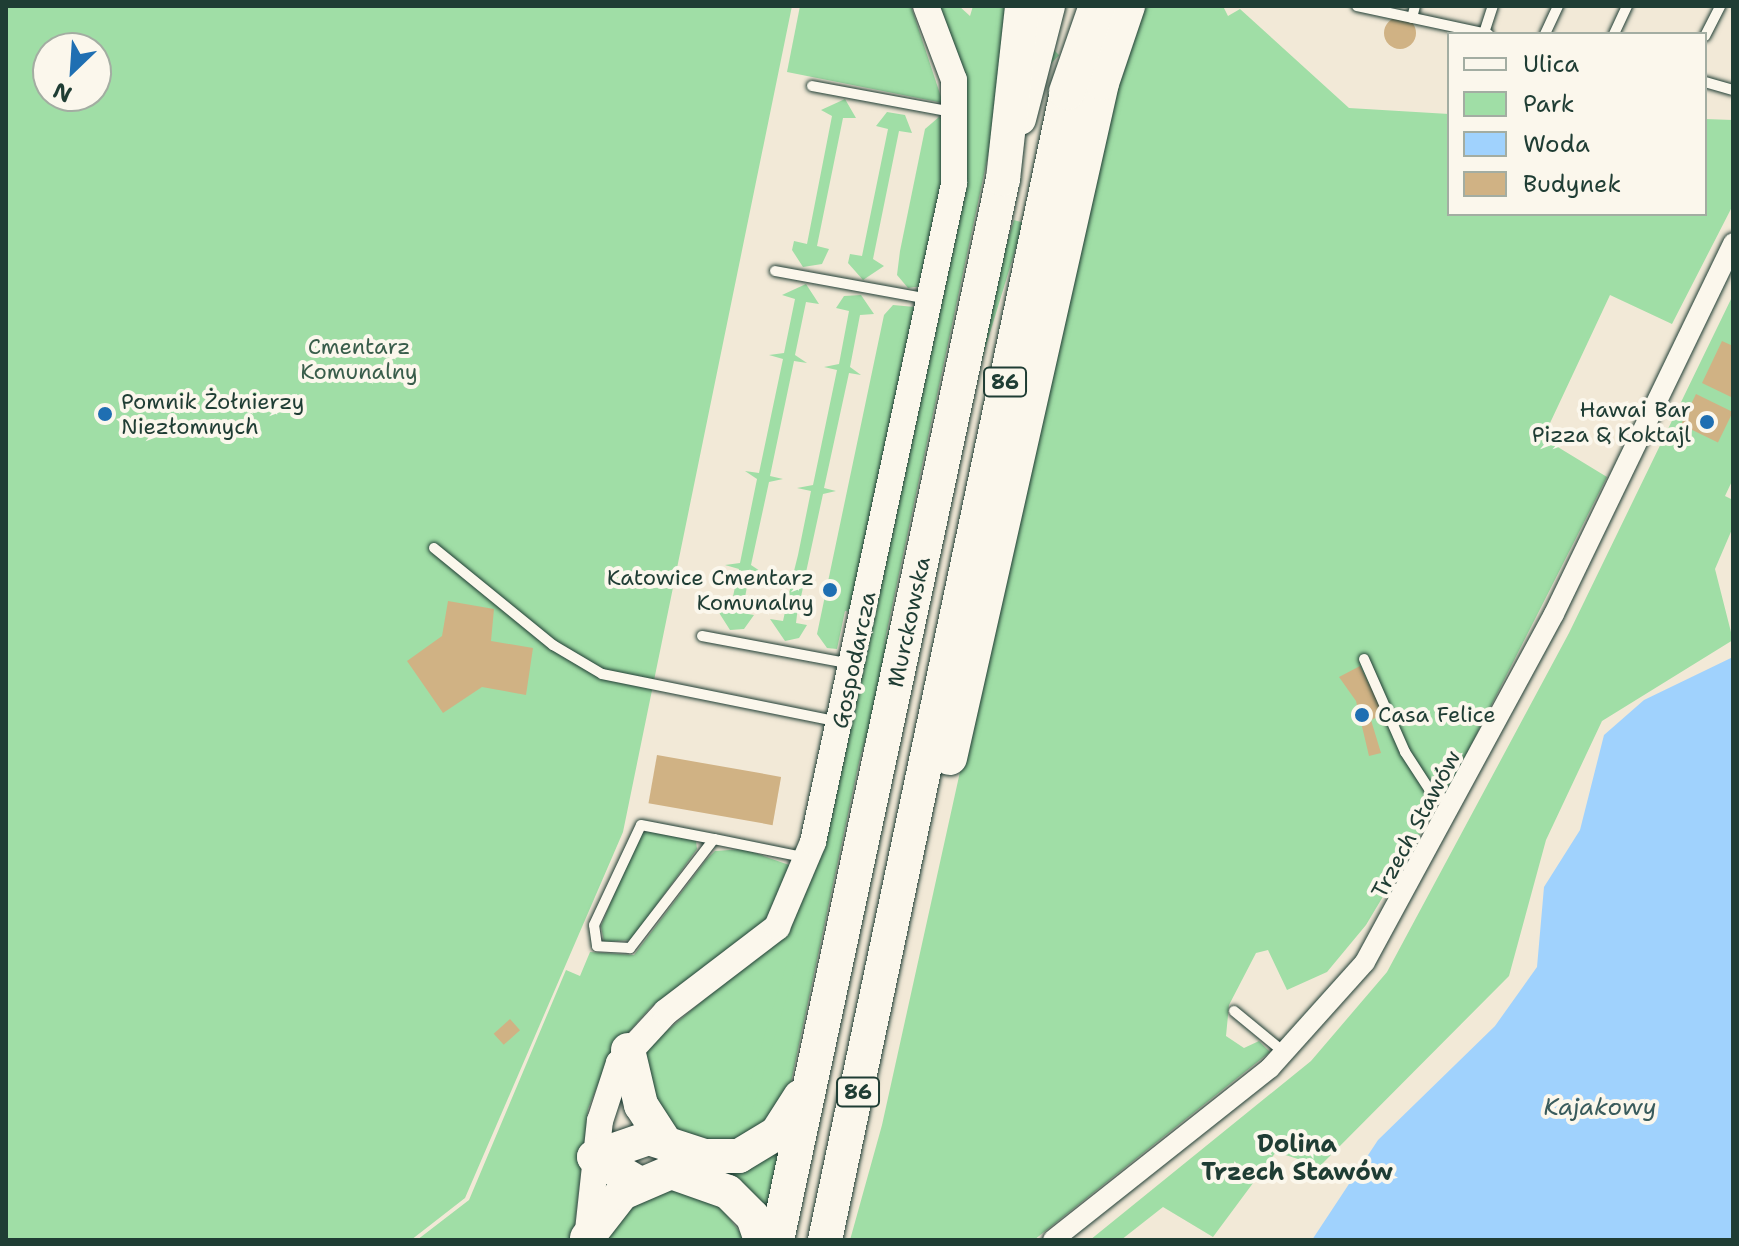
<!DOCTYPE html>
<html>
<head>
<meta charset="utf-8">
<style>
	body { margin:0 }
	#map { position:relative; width:1739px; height:1246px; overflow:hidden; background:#f2e9d7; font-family:"Shantell Sans",sans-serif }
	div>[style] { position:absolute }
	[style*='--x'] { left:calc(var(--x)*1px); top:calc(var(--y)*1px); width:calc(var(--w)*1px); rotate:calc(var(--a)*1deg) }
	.green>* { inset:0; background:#a0dea6; transform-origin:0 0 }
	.water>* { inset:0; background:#a0d2fd }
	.building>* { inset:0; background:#d0b284; transform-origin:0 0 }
	.round { border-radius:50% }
	.roads { filter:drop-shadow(0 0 2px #1f3d34) drop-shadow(0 0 2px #1f3d34) }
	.service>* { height:10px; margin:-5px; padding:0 5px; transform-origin:5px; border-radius:5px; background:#fbf7ec }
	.minor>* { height:20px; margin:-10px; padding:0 10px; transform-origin:10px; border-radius:10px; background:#fbf7ec }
	.tertiary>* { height:26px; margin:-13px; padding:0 13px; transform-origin:13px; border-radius:13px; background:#fbf7ec }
	.primary>* { height:32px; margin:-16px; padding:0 16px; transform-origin:16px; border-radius:16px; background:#fbf7ec }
	.trunk>* { height:34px; margin:-17px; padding:0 17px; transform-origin:17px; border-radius:17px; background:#fbf7ec }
	.motorway>* { height:36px; margin:-18px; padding:0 18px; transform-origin:18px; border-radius:18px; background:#fbf7ec }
	.dots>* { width:22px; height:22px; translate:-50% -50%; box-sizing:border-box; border:4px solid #fbf7ec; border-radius:50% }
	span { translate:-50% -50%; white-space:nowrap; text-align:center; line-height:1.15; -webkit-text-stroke:8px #fbf7ec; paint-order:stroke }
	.shield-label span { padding:2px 6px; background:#fbf7ec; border:2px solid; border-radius:6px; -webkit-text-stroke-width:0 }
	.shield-label { font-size:20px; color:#1f3d34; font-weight:700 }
	.park-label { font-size:22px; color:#395d4b }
	.poi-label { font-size:22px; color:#1f3d34 }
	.left { translate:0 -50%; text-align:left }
	.right { translate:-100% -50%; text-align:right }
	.street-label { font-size:22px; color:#1f3d34 }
	.water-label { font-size:24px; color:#395b5c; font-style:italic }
	.neighbourhood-label { font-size:24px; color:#1f3d34; font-weight:700 }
	.frame { position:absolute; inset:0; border:8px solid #1f3d34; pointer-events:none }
	.legend { position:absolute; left:1447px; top:32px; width:260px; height:184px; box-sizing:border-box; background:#fbf7ec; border:2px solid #a3ada2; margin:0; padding:10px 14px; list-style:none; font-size:24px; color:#1f3d34 }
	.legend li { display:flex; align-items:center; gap:16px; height:40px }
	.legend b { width:40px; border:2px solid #a3ada2 }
	.north { position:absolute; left:32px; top:32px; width:80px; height:80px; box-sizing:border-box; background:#fbf7ec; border:2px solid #a3ada2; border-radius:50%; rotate:205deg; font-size:22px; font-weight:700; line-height:32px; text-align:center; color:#1f3d34 }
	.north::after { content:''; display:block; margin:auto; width:28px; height:36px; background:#1f6fb2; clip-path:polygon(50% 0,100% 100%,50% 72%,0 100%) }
</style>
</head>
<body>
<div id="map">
	<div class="green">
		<div style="clip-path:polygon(evenodd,6px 6px,792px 6px,623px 832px,465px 1198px,411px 1240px,6px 1240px,6px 6px,48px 48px,96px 48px,96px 96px,48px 96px,48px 48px)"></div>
		<div style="clip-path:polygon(800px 6px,911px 6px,943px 103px,787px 72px)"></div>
		<div style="clip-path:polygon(937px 6px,959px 6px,970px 16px,973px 6px,1010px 6px,999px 104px,787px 1101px,778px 1116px,730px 1149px,662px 1124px,645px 1049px,787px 930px,816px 867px,964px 172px,966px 111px)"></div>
		<div style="clip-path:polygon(1140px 6px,1223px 6px,1228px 16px,1240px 9px,1349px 108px,1449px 114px,1449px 214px,1705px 214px,1705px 119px,1733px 120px,1733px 205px,1672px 324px,1610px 295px,1543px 438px,1607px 477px,1458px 771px,1366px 925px,1327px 972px,1287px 990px,1268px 950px,1256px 953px,1229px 1005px,1226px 1036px,1244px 1048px,1259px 1041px,1270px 1052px,1034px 1240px,850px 1240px,882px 1125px,1094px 165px)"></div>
		<div style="left:1050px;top:46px;width:13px;height:107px;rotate:45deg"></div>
		<div style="clip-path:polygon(845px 99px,856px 118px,843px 118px,817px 246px,829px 249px,822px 264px,803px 267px,792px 250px,794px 241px,807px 244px,832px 116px,821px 110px)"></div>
		<div style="clip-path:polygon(887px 112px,905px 115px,912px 133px,899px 131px,873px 259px,884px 266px,863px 280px,848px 263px,850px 254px,862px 256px,888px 129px,876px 126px)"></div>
		<div style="clip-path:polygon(939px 117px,948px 122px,948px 160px,922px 286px,908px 288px,897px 275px,900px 251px,925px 129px)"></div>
		<div style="left:1014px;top:220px;width:10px;height:1042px;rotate:17deg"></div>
		<div style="clip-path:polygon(806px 284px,819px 304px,806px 302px,795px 355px,807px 363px,794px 361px,770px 476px,783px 479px,769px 482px,751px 565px,763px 573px,750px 571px,742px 613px,754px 615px,744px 629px,730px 630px,716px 608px,730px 610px,739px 569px,725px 565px,740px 563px,757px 479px,745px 471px,759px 473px,783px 359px,769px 355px,784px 353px,795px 299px,782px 295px)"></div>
		<div style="clip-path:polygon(861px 295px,874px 314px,860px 315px,850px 367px,861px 375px,849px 373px,824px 488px,836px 491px,823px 494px,805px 577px,815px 580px,804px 583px,797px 615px,796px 623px,807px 625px,799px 638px,785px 641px,770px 619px,783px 621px,792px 580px,780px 572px,793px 575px,798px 555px,811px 491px,797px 488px,813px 485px,837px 370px,824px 367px,839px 364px,849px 311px,836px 308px,844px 296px)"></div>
		<div style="clip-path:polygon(1733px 295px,1733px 479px,1725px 496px,1733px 500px,1733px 527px,1715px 569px,1733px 640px,1602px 721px,1546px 840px,1509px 976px,1320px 1166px,1276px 1152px,1213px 1237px,1163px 1207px,1121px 1240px,1090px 1240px,1311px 1061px,1387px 972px,1569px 633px)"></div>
		<div style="clip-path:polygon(893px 305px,915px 307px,856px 613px,845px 611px,837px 649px,827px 648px,817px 634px,884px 315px)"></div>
		<div style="clip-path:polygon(647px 831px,696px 841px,697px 849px,631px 940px,604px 942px,601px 926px,638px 835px)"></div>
		<div style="clip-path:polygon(744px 849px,792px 866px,765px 921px,651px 1007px,611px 1052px,588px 1109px,573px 1240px,417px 1240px,469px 1200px,566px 970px,580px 976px,590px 952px,634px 955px,706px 860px,715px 851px)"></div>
		<div style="clip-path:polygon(780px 1149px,765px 1216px,717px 1166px)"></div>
		<div style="clip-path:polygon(674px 1188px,716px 1201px,746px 1240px,606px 1240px,620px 1212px)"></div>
	</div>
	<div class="water">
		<div style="clip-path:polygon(1733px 657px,1733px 1240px,1312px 1240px,1378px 1140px,1495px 1026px,1537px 967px,1544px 887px,1580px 830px,1604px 735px,1644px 700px)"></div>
	</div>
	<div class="building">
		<div class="round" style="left:1384px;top:17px;width:32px;height:32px"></div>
		<div style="clip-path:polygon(1722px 341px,1733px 346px,1731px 397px,1702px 383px)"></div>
		<div style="left:1696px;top:394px;width:41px;height:34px;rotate:26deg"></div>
		<div style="clip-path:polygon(448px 601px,494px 609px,491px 641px,533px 648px,526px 695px,482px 687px,443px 713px,407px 661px,442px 636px)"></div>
		<div style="clip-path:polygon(1360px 666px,1384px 714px,1371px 720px,1381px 753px,1369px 756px,1356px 701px,1339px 677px)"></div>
		<div style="left:657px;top:755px;width:126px;height:49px;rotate:10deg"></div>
		<div style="left:510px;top:1019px;width:15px;height:22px;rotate:48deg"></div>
	</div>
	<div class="roads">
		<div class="service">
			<div style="--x:1357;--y:6;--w:134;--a:12.1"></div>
			<div style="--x:1412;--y:18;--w:12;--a:-76"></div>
			<div style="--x:1484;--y:33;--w:28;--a:-72"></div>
			<div style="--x:1545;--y:34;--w:31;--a:-65"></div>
			<div style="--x:1614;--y:34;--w:31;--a:-65"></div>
			<div style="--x:1705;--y:36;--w:34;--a:-63"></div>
			<div style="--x:1705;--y:82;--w:29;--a:16"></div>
			<div style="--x:812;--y:86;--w:142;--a:10.5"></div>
			<div style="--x:775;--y:271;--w:157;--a:10.3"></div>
			<div style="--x:434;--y:548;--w:154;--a:39.2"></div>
			<div style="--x:553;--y:645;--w:57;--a:30.6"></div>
			<div style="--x:602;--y:674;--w:242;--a:11.4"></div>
			<div style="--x:702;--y:636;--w:153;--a:10.6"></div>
			<div style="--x:1364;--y:659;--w:102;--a:66.2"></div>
			<div style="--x:1405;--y:752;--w:44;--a:57"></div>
			<div style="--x:1429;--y:789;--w:29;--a:34"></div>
			<div style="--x:714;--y:839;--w:138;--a:127.6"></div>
			<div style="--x:630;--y:948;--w:33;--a:-177"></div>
			<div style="--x:597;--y:946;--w:21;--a:-98"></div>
			<div style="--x:594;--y:925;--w:110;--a:-64.8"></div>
			<div style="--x:641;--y:825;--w:74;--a:10.9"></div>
			<div style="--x:714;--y:839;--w:95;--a:11.5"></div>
			<div style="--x:1234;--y:1011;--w:66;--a:39.5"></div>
		</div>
		<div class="minor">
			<div style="--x:1053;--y:1240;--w:277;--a:-38.4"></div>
			<div style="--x:1270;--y:1068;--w:142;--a:-48.1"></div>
			<div style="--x:1365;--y:962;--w:396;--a:-61.5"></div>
			<div style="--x:1554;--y:614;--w:412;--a:-64.2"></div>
		</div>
		<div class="tertiary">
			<div style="--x:587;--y:1240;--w:120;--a:-83.8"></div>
			<div style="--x:600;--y:1121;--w:61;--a:-71.9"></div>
			<div style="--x:619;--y:1063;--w:69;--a:-47.3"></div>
			<div style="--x:666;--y:1012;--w:140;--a:-37.4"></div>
			<div style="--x:777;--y:927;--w:92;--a:-67"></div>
			<div style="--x:813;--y:842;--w:673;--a:-77.91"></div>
			<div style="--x:954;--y:184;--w:104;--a:-90"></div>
			<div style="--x:954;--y:80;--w:79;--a:-110.7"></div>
		</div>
		<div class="primary">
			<div style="--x:1020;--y:119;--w:117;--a:-75.6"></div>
		</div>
		<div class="trunk">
			<div style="--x:950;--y:758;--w:692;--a:-77.31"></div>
			<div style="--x:1102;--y:83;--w:81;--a:-71.3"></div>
			<div style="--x:628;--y:1050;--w:57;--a:76.7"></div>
			<div style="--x:641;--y:1105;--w:40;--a:57.1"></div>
			<div style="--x:638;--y:1183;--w:51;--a:-149.4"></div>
			<div style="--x:594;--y:1157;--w:58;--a:-19.1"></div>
			<div style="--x:649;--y:1138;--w:58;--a:18.1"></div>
			<div style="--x:704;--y:1156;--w:35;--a:0"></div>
			<div style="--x:739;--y:1156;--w:44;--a:-31.2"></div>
			<div style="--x:777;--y:1133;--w:43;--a:-57.4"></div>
			<div style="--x:587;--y:1238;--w:57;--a:-52.1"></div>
			<div style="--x:622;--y:1193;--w:53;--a:-23.2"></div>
			<div style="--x:671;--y:1172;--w:60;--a:19.3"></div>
			<div style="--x:728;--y:1192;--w:35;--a:45"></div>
			<div style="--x:753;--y:1217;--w:24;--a:71"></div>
			<div style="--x:777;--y:1240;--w:1085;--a:-77.98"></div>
			<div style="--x:1003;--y:179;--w:174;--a:-83.7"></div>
			<div style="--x:825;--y:1240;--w:1173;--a:-78.1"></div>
		</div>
		<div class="motorway">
			<div style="--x:1067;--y:92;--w:91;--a:-70.8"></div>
		</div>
	</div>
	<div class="dots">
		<div style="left:105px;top:414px;background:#1f6fb2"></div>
		<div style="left:1707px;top:422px;background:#1f6fb2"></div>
		<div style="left:830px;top:590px;background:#1f6fb2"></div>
		<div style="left:1362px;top:715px;background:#1f6fb2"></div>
	</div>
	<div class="shield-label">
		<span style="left:1005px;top:382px">86</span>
		<span style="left:858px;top:1092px">86</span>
	</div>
	<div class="park-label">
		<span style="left:359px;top:359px">Cmentarz<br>Komunalny</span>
	</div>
	<div class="poi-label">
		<span class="left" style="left:121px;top:414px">Pomnik Żołnierzy<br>Niezłomnych</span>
		<span class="right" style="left:1691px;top:422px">Hawai Bar<br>Pizza &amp; Koktajl</span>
		<span class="right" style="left:814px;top:590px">Katowice Cmentarz<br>Komunalny</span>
		<span class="left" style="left:1378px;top:715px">Casa Felice</span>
	</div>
	<div class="street-label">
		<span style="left:909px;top:622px;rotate:-78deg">Murckowska</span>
		<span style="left:854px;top:660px;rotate:-78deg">Gospodarcza</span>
		<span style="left:1416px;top:824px;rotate:-62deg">Trzech Stawów</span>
	</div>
	<div class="water-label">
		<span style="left:1600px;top:1108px">Kajakowy</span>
	</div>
	<div class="neighbourhood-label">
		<span style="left:1297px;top:1159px">Dolina<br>Trzech Stawów</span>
	</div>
	<div class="frame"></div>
	<ul class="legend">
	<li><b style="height:10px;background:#fbf7ec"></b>Ulica</li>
	<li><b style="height:22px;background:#a0dea6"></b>Park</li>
	<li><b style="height:22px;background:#a0d2fd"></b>Woda</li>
	<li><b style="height:22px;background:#d0b284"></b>Budynek</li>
	</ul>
	<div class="north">N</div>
</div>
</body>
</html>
